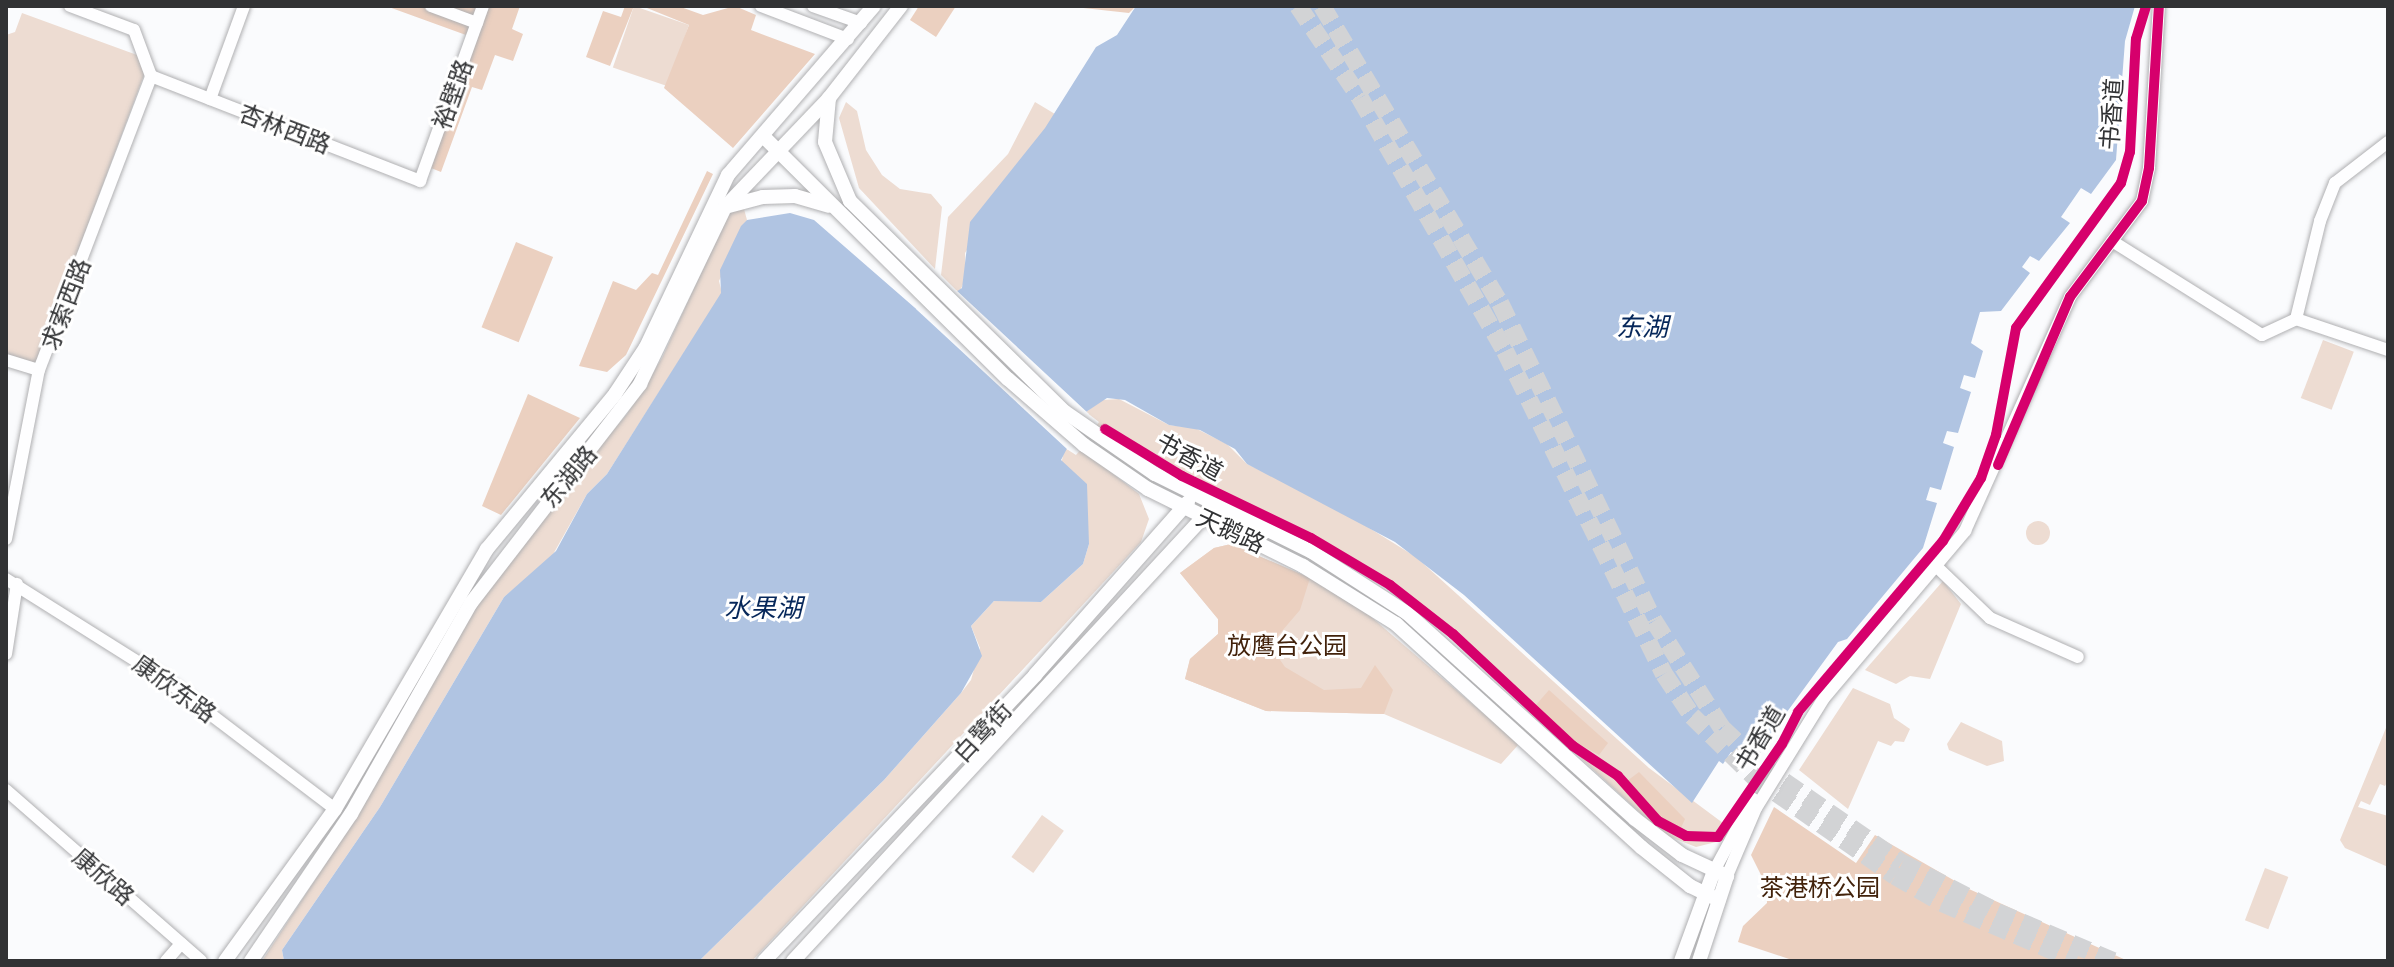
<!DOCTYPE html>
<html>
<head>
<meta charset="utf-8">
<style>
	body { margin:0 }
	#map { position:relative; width:2394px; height:967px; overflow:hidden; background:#fafbfd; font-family:"Open Sans","Noto Sans SC",sans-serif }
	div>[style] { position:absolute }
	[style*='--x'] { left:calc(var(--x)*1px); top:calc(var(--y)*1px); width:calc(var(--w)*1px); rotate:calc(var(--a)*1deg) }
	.green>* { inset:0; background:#eddcd2; transform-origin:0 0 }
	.round { border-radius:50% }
	.forest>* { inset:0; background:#ebd0c0; transform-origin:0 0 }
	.water>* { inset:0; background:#b0c4e2 }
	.pier>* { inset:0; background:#fafbfd }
	.highway-tunnel>* { height:18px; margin-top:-9px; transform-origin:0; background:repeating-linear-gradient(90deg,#d2d3d5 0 18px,transparent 0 27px) }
	.roads { filter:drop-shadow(0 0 2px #b0b0b2) drop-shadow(0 0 2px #b0b0b2) }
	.minor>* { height:12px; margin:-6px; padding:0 6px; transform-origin:6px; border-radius:6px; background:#fefeff }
	.major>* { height:14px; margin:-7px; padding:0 7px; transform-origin:7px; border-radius:7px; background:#fefeff }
	.cycleway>* { height:10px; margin:-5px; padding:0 5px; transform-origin:5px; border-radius:5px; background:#d6006c }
	span { translate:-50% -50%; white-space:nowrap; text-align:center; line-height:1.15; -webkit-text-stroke:6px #fff; paint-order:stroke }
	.street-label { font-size:24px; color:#313234 }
	.park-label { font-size:24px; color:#42220b }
	.water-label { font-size:26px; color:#06275a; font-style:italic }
	.frame { position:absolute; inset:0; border:8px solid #313234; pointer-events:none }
</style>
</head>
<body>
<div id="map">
	<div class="green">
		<div style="left:634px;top:6px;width:58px;height:65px;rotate:19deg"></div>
		<div style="clip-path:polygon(22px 13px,137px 55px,144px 75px,36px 363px,6px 355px,6px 35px,15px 32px)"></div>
		<div style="clip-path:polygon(846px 102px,857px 111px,866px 150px,882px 175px,900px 189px,931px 194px,942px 207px,935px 269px,859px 188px,839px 118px)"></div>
		<div style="clip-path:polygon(1035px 102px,1055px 114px,965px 253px,966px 278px,959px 293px,941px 275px,948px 217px,1008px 154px)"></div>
		<div style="clip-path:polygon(744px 209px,747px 220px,719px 281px,722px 293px,607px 474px,587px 494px,551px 558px,504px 597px,380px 807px,282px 950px,284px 961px,262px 961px,366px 802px,475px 607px,526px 534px,627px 414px,662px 358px,729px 212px)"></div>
		<div style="left:2323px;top:340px;width:33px;height:62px;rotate:21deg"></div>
		<div style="clip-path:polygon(1119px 399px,1169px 425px,1195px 428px,1227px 444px,1247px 464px,1329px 503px,1416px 557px,1649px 768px,1731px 829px,1724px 840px,1696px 847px,1663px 834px,1432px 621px,1388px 588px,1318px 546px,1167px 474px,1095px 428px,1099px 422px,1086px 412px,1102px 400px)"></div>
		<div style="clip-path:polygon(1065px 448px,1076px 455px,1081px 449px,1139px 494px,1149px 519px,1141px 542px,752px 961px,699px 961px,884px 780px,961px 693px,971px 680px,980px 648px,971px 626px,995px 600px,1041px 602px,1083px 564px,1089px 544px,1061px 464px)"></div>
		<div class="round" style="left:2026px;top:521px;width:24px;height:24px"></div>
		<div style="clip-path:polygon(1231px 544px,1310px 578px,1370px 616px,1519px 744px,1501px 764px,1384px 714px,1266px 711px,1185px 679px,1190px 659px,1218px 634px,1218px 619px,1180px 573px,1214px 548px)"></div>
		<div style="clip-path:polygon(1943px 581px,1961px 604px,1930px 679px,1910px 676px,1896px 684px,1865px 670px)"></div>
		<div style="clip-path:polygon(1853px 688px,1890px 704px,1894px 718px,1910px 729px,1904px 742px,1895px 741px,1891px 746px,1878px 741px,1848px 809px,1799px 770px)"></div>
		<div style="clip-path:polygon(1961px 722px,2002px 741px,2004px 761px,1987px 766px,1949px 750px,1947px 744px)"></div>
		<div style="clip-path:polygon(2388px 723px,2388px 780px,2385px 786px,2380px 784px,2370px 805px,2361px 801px,2358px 807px,2388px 816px,2388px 867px,2345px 848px,2340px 840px)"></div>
		<div style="left:1042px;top:815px;width:27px;height:52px;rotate:36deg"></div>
		<div style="left:2265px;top:868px;width:25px;height:56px;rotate:21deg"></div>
	</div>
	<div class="forest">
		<div style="clip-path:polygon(386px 6px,520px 6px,512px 29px,523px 34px,513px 61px,495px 55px,482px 90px,472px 87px,441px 172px,431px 168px,477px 39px)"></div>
		<div style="clip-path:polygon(625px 6px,634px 6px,610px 66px,586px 57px,603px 11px,621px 17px)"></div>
		<div style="clip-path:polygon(642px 6px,678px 6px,703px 15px,735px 6px,756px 15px,751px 30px,815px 54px,733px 148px,664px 88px,689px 25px)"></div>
		<div style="clip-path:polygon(919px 6px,956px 6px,936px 37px,910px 20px)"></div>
		<div style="clip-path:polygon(1065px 6px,1136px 6px,1129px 13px)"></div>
		<div style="clip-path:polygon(707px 171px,713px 174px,626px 355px,607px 372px,579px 366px,613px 281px,636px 290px,652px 273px,658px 275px)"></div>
		<div style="left:516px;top:242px;width:40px;height:92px;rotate:22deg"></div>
		<div style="clip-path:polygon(528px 394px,580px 418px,501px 515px,482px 506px)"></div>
		<div style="clip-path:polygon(1231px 544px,1310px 578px,1300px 610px,1276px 638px,1276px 654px,1285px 667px,1324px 690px,1361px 688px,1375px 665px,1393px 690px,1384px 714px,1266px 711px,1185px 679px,1190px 659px,1218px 634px,1218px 619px,1180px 573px,1214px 548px)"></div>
		<div style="clip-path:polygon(1549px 690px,1608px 743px,1599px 755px,1570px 739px,1535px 706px)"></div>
		<div style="clip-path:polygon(1639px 772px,1685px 819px,1680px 830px,1655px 815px,1627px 781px)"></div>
		<div style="clip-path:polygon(1774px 807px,1856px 863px,1875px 835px,1969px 889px,2128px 961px,1795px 961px,1738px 942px,1743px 926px,1767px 903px,1766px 885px,1751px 855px)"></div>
	</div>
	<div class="water">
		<div style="clip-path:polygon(1136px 6px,2135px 6px,2125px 41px,2116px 160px,2091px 194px,2081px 188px,2061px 217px,2070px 223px,2039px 261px,2030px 256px,2022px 267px,2030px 273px,2001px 311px,1980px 312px,1971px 343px,1983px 351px,1975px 378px,1964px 375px,1960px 388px,1971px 392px,1958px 433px,1947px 431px,1943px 443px,1954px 447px,1941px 490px,1930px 487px,1926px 500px,1937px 503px,1923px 548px,1847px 639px,1838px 642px,1765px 742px,1758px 743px,1747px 761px,1731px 752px,1723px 764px,1719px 761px,1692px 803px,1464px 595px,1395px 542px,1247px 464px,1235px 449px,1200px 430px,1169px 425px,1125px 400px,1107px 398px,1086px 412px,1061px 460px,1087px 484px,1089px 544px,1083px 564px,1041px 602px,994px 601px,971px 626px,982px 656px,961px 693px,884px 780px,699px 961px,284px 961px,282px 950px,380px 807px,504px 597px,556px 551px,587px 494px,607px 474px,721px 293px,720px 270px,741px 226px,747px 220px,790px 213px,814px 220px,922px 314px,962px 288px,970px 222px,1045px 128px,1096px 47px,1117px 35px)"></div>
	</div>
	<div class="pier">
		<div style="clip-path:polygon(956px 290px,1089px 414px,1068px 450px,916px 309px,927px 310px)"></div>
	</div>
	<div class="highway-tunnel">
		<div style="--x:1298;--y:6;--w:111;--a:56"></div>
		<div style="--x:1360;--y:98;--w:292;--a:60.2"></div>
		<div style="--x:1505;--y:351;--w:360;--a:63.8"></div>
		<div style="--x:1664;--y:674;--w:50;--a:56.3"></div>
		<div style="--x:1692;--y:716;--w:88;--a:44.5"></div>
		<div style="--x:1755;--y:778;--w:171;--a:35"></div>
		<div style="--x:1895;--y:876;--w:54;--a:29.9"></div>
		<div style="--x:1942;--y:903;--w:146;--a:23.4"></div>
		<div style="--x:1322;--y:6;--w:346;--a:59.1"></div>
		<div style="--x:1500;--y:303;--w:353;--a:64.2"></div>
		<div style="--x:1654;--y:621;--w:127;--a:57.6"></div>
		<div style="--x:1722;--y:728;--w:55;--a:43.5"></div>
		<div style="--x:1762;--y:766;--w:170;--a:34.7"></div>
		<div style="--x:1902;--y:863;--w:107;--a:27.3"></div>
		<div style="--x:1997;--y:912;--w:126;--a:22.9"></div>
	</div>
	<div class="roads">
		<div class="minor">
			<div style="--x:70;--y:6;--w:68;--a:20.6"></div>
			<div style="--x:134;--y:30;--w:49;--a:69.7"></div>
			<div style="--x:431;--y:6;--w:49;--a:20.3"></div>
			<div style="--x:761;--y:6;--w:93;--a:20.8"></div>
			<div style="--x:813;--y:6;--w:51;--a:19.5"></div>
			<div style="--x:151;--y:76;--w:289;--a:21.3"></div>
			<div style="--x:420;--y:181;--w:186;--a:-70.2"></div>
			<div style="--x:210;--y:99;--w:99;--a:-69.9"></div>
			<div style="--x:2112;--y:241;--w:177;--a:32.1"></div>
			<div style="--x:2262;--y:335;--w:38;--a:-25"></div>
			<div style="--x:2296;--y:319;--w:97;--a:18.6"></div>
			<div style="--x:2296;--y:319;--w:101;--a:-76.2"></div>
			<div style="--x:2320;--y:221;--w:41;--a:-68.5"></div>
			<div style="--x:2335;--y:183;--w:67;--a:-37.7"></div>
			<div style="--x:6;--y:360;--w:34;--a:17"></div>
			<div style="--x:6;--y:539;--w:172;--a:-79"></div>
			<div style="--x:39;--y:370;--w:315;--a:-69.1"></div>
			<div style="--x:1938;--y:568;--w:72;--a:43.9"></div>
			<div style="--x:1990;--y:618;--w:96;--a:23.9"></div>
			<div style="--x:6;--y:579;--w:186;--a:32.2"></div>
			<div style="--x:163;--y:678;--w:216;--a:37.3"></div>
			<div style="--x:6;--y:654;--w:71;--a:-81.1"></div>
			<div style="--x:6;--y:790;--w:259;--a:41.2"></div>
			<div style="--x:1714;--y:871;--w:82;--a:-61.6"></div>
			<div style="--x:1727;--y:876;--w:74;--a:-66.9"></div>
			<div style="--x:1756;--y:808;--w:129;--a:-58.3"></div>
			<div style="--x:1824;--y:698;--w:219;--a:-49.8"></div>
			<div style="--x:1965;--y:531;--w:256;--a:-65.8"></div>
			<div style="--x:2070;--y:297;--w:120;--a:-53.1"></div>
			<div style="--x:2142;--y:201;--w:34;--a:-78"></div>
			<div style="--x:2149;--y:168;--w:162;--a:-86.5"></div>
			<div style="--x:166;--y:961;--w:23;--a:-49"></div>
		</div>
		<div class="major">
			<div style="--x:829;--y:98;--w:44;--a:95.2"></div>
			<div style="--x:825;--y:142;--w:64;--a:67"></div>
			<div style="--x:850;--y:201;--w:301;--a:44.5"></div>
			<div style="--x:1065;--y:412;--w:109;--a:34.6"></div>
			<div style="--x:1155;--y:474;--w:175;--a:26.4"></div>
			<div style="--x:1312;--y:552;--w:113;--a:32.7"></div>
			<div style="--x:1407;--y:613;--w:307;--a:42.1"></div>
			<div style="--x:1635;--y:819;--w:59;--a:37.5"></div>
			<div style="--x:1682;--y:855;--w:50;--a:25"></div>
			<div style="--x:1727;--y:876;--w:89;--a:108.2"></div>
			<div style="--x:763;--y:136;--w:345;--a:44.8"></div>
			<div style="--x:1008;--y:379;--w:101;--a:41"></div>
			<div style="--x:1084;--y:445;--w:78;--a:34.5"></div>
			<div style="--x:1148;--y:489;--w:173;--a:26.4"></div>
			<div style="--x:1303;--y:566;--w:110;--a:31.9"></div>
			<div style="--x:1396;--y:624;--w:331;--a:42.3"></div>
			<div style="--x:1641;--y:847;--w:63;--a:38.5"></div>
			<div style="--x:1690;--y:886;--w:32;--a:26"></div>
			<div style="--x:725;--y:207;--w:39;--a:-15"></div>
			<div style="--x:763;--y:197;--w:32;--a:-2"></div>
			<div style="--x:795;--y:196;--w:35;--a:16"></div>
			<div style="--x:225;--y:961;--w:188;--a:-54.1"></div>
			<div style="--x:335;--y:809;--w:301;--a:-59.7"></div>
			<div style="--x:487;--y:549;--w:201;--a:-50.4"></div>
			<div style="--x:615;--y:394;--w:56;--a:-56.6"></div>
			<div style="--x:646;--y:347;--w:191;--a:-64.5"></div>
			<div style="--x:728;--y:175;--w:223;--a:-49.2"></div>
			<div style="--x:251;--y:961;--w:178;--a:-55.8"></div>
			<div style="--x:351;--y:814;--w:243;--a:-60.4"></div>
			<div style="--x:471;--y:603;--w:277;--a:-52.3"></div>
			<div style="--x:640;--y:384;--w:196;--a:-64.3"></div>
			<div style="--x:725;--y:207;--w:151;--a:-46.3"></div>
			<div style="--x:829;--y:98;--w:117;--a:-52"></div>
			<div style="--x:764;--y:961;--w:394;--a:-46.5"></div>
			<div style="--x:1035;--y:675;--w:231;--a:-48.5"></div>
			<div style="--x:793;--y:961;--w:611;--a:-47.25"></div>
			<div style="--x:1681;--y:961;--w:96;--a:-69.9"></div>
		</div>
	</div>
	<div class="cycleway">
		<div style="--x:1105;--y:429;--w:90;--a:31.4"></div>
		<div style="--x:1182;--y:476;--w:143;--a:25.7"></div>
		<div style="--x:1311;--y:538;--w:92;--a:30.7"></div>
		<div style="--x:1390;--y:585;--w:80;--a:37.9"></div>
		<div style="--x:1453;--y:634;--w:164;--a:43"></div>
		<div style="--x:1573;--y:746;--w:54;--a:33.7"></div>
		<div style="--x:1618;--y:776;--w:60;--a:48.4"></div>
		<div style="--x:1658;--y:821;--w:32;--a:28"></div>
		<div style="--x:1686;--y:836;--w:32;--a:2"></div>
		<div style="--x:1718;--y:837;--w:113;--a:-55.5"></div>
		<div style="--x:1782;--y:744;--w:36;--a:-63"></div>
		<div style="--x:1798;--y:712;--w:224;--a:-49.7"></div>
		<div style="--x:1943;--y:541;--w:74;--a:-58.9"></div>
		<div style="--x:1981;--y:478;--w:46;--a:-70.8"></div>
		<div style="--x:1996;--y:435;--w:109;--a:-79.4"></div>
		<div style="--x:2016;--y:328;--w:179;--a:-54.1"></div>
		<div style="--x:2121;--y:183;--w:32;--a:-74"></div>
		<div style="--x:2130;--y:152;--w:113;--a:-87"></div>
		<div style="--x:2136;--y:39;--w:34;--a:-73"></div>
		<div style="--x:1998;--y:465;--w:183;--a:-66.8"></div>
		<div style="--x:2070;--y:297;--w:120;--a:-53.1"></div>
		<div style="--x:2142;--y:201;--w:34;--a:-78"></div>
		<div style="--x:2149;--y:168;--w:162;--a:-86.5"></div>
	</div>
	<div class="street-label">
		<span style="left:452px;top:94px;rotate:-70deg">裕壁路</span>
		<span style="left:2111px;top:114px;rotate:-86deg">书香道</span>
		<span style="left:285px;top:128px;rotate:21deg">杏林西路</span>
		<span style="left:65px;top:304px;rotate:-69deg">求索西路</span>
		<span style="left:1190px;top:456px;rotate:29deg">书香道</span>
		<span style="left:568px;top:476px;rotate:-50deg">东湖路</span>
		<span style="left:1231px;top:530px;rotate:25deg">天鹅路</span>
		<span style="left:175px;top:688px;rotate:36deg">康欣东路</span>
		<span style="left:982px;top:731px;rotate:-47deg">白鹭街</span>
		<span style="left:1759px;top:738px;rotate:-59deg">书香道</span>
		<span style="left:104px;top:876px;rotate:41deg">康欣路</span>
	</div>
	<div class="park-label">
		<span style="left:1287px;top:645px">放鹰台公园</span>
		<span style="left:1820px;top:887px">茶港桥公园</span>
	</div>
	<div class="water-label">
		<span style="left:1642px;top:327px">东湖</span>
		<span style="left:763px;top:608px">水果湖</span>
	</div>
	<div class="frame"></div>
</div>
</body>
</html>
